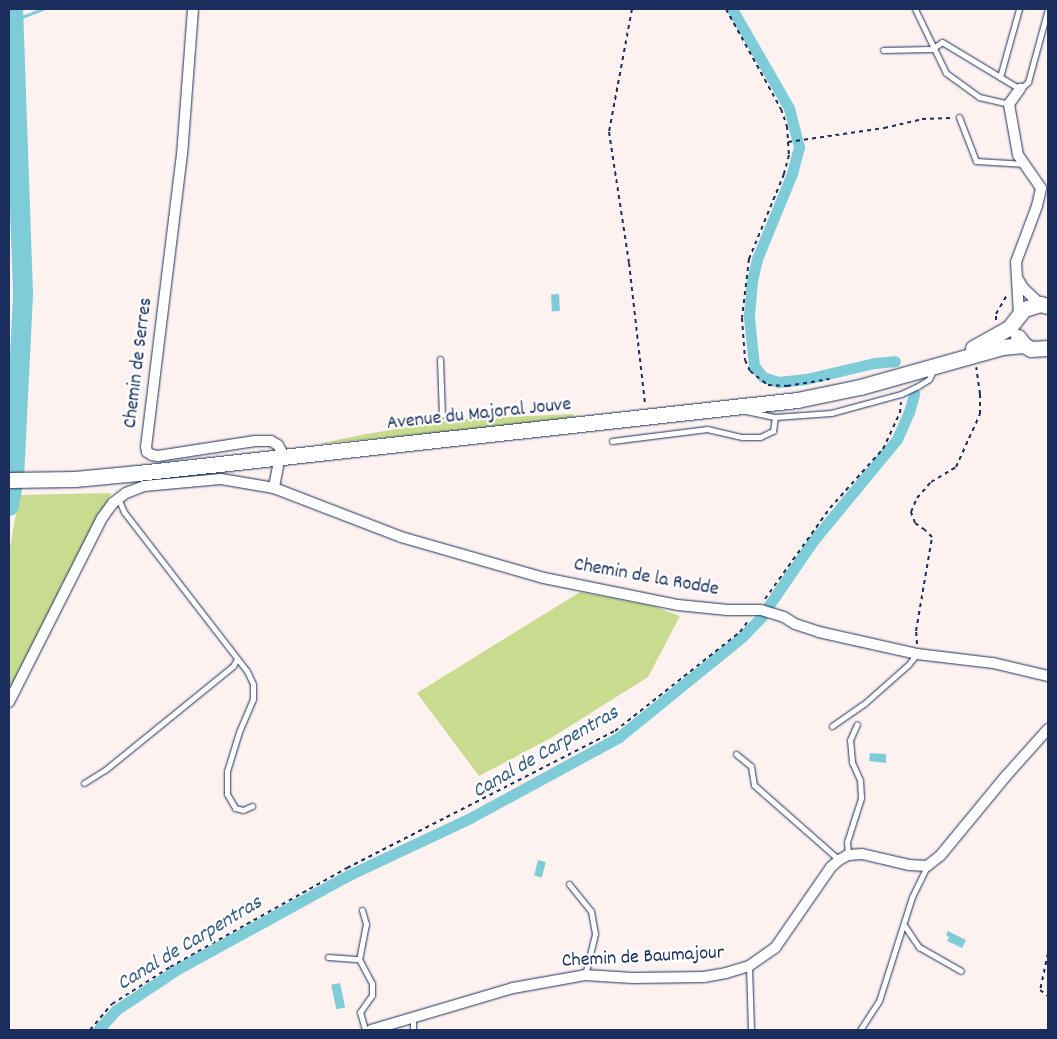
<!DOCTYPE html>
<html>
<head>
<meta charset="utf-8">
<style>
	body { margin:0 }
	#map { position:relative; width:1057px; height:1039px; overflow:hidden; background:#fef2f0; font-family:Dekko,sans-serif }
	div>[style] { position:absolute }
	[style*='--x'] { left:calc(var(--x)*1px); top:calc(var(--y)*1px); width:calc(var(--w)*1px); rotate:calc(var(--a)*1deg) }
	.green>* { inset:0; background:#c8db8f }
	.water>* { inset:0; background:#7dccd8; transform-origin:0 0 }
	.stream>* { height:3px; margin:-1.5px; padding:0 1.5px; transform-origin:1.5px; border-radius:1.5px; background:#7dccd8 }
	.canal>* { height:11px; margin:-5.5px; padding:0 5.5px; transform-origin:5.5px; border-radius:5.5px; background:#7dccd8 }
	.river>* { height:20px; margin:-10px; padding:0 10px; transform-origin:10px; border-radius:10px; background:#7dccd8 }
	.path>* { height:2px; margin-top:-1px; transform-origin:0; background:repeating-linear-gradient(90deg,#1b2f5e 0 4px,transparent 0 8px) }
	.roads { filter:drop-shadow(0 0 1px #1b2f5e) drop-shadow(0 0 1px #1b2f5e) }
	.service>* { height:5px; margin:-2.5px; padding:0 2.5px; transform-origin:2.5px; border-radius:2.5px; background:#fff }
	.minor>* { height:10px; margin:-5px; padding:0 5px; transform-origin:5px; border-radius:5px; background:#fff }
	.secondary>* { height:15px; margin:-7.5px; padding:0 7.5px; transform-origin:7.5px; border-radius:7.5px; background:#fff }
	span { translate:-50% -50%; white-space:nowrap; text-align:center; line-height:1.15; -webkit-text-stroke:4.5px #fff; paint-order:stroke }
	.street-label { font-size:20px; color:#1b2f5e }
	.water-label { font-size:21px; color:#385e83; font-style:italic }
	.frame { position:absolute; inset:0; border:10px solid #1b2f5e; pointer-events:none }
</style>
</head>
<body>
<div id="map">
	<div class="green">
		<div style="clip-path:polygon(573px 414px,575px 417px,481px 429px,317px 444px,366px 434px,460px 419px)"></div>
		<div style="clip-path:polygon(111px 493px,103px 510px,9px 694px,9px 554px,19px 495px)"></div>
		<div style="clip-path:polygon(580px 592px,652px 606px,680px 616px,648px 677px,551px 738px,479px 776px,417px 693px)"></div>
	</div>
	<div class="water">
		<div style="left:559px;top:294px;width:17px;height:8px;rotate:87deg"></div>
		<div style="clip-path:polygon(870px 753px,886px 754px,886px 763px,869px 761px)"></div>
		<div style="left:538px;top:860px;width:8px;height:16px;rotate:14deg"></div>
		<div style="clip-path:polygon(948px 931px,966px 940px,962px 948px,947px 941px,949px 937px,946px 935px)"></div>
		<div style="left:340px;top:983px;width:25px;height:9px;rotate:78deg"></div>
	</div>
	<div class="stream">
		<div style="--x:14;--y:20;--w:31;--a:-21"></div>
	</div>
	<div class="canal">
		<div style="--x:732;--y:9;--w:114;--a:60.1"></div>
		<div style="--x:789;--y:108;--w:40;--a:75.6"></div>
		<div style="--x:799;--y:147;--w:30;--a:105"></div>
		<div style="--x:791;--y:176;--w:90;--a:112.3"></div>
		<div style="--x:757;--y:259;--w:23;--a:103"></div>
		<div style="--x:752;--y:281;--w:36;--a:95"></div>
		<div style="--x:749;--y:317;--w:49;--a:84.2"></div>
		<div style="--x:754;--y:366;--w:14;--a:51"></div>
		<div style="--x:763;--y:377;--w:16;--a:18"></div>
		<div style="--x:778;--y:382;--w:28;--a:-6"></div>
		<div style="--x:806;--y:379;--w:70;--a:-13.2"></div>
		<div style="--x:874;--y:363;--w:21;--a:-5"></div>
		<div style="--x:98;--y:1030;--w:27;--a:-48"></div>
		<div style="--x:116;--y:1010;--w:72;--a:-33.7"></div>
		<div style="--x:176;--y:970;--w:197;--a:-28.8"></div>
		<div style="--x:349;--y:875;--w:134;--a:-25.2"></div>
		<div style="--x:470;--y:818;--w:170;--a:-28.5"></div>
		<div style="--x:619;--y:737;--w:159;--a:-39.1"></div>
		<div style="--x:742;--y:637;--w:28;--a:-46"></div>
		<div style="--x:761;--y:617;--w:92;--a:-55.6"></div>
		<div style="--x:813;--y:541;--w:132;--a:-50.5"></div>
		<div style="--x:897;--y:439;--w:30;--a:-66"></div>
		<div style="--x:909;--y:412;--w:19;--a:-74"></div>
	</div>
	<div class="river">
		<div style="--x:9;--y:506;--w:27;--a:-80"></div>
		<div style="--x:14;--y:479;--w:186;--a:-87.2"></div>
		<div style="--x:23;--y:293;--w:284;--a:-92"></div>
	</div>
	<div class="path">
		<div style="--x:632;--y:9;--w:125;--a:100.6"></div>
		<div style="--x:609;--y:132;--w:133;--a:81.3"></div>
		<div style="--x:629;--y:263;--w:141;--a:83.5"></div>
		<div style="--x:726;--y:9;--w:114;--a:61.2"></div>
		<div style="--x:781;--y:109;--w:18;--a:71"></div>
		<div style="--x:787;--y:126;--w:16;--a:86"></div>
		<div style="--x:788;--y:142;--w:13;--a:86"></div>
		<div style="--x:789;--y:155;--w:20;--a:105"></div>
		<div style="--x:784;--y:174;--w:92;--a:112.4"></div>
		<div style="--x:749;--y:259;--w:59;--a:96.8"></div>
		<div style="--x:742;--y:318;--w:42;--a:85.9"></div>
		<div style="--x:745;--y:360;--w:12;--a:66"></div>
		<div style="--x:750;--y:371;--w:23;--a:38"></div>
		<div style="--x:768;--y:385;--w:19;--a:3"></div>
		<div style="--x:787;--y:386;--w:43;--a:-9.5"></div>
		<div style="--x:788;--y:142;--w:97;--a:-8.3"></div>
		<div style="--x:884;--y:128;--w:39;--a:-13"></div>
		<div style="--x:922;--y:119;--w:29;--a:-2"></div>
		<div style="--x:996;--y:320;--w:6;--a:-90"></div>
		<div style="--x:996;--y:314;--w:22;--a:-60"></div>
		<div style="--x:765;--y:599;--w:112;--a:-54.5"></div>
		<div style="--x:830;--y:508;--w:79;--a:-48.1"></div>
		<div style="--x:883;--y:449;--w:40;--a:-65"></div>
		<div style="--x:900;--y:413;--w:11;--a:-85"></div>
		<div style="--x:917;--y:644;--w:13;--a:-94"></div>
		<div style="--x:916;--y:631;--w:95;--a:-80.3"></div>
		<div style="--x:932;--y:537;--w:10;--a:-135"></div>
		<div style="--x:925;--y:530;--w:12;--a:-145"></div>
		<div style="--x:915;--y:523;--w:12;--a:-110"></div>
		<div style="--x:911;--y:512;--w:15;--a:-67"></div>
		<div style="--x:917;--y:498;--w:21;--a:-49"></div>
		<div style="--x:931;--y:482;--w:29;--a:-31"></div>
		<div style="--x:956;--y:467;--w:58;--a:-65.6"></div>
		<div style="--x:980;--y:414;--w:20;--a:-90"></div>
		<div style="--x:980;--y:394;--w:27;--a:-98"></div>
		<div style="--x:1048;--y:953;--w:38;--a:102"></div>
		<div style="--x:1040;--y:990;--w:10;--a:37"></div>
		<div style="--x:90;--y:1030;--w:34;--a:-50"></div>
		<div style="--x:112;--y:1004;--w:69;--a:-32.5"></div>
		<div style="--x:170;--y:967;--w:203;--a:-29.2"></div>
		<div style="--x:347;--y:868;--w:301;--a:-27.1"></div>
		<div style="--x:615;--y:731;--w:159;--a:-38.4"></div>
		<div style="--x:740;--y:632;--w:14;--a:-54"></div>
	</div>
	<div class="roads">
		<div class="service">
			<div style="--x:915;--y:9;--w:71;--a:64.2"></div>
			<div style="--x:946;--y:73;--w:41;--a:36"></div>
			<div style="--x:979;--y:97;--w:31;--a:13"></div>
			<div style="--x:883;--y:50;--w:49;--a:-1.2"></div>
			<div style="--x:932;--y:49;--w:12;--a:-35"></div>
			<div style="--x:942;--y:42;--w:91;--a:31.1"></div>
			<div style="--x:1020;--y:89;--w:11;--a:-41"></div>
			<div style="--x:1028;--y:82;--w:76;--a:-74.7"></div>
			<div style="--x:1000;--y:77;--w:71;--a:-74.4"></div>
			<div style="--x:959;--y:117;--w:47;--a:68.9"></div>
			<div style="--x:976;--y:161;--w:49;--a:3.5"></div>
			<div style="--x:440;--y:359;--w:56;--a:88"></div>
			<div style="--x:746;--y:411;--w:30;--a:12"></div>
			<div style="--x:775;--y:417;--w:56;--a:-4.1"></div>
			<div style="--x:831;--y:413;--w:73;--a:-15.2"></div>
			<div style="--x:901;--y:394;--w:19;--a:-25"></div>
			<div style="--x:918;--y:386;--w:13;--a:-32"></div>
			<div style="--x:929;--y:379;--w:9;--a:-63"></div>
			<div style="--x:612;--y:441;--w:96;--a:-7.2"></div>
			<div style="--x:707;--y:429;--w:37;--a:13"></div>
			<div style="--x:743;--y:437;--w:17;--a:0"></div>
			<div style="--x:760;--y:437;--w:14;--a:-25"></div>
			<div style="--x:773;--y:431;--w:14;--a:-82"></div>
			<div style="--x:118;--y:498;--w:15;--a:67"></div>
			<div style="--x:124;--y:512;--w:201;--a:52.3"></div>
			<div style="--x:247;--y:671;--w:14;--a:65"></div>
			<div style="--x:253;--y:684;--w:15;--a:90"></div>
			<div style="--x:253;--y:699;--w:36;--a:113"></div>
			<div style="--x:239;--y:732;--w:41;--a:107.1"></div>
			<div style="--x:227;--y:771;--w:23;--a:90"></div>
			<div style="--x:227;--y:794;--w:16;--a:60"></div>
			<div style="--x:235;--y:808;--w:8;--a:14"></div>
			<div style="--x:243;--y:810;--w:10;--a:-24"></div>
			<div style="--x:832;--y:726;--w:40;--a:-34.9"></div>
			<div style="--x:865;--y:703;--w:57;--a:-41.5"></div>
			<div style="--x:908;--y:665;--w:14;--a:-51"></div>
			<div style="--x:736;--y:754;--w:19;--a:39"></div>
			<div style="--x:751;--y:766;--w:19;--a:81"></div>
			<div style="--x:754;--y:785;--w:113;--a:41.4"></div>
			<div style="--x:84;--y:783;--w:25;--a:-32"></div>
			<div style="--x:105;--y:770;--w:165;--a:-39.1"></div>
			<div style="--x:233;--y:666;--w:8;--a:-60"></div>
			<div style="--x:848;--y:855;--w:13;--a:-94"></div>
			<div style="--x:847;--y:842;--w:46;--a:-72.3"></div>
			<div style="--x:861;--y:798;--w:18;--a:-93"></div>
			<div style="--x:860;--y:780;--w:20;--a:-114"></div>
			<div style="--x:852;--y:762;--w:22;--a:-95"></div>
			<div style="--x:850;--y:740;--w:17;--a:-66"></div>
			<div style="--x:569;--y:884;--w:35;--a:51"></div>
			<div style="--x:591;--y:911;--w:23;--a:80"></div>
			<div style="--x:595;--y:934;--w:42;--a:103.7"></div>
			<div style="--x:362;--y:910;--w:15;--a:74"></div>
			<div style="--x:366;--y:924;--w:36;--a:101"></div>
			<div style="--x:359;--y:959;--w:27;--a:62"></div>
			<div style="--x:372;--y:983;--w:12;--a:90"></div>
			<div style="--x:372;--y:995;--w:21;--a:125"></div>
			<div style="--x:360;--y:1012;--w:19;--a:74"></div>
			<div style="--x:904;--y:925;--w:27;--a:56"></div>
			<div style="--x:919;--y:947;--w:48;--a:29.7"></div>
			<div style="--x:328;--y:957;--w:31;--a:4"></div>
			<div style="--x:749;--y:966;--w:64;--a:88.2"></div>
			<div style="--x:413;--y:1030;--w:10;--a:-90"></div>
			<div style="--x:860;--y:1030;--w:35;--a:-57"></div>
			<div style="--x:879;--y:1001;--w:109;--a:-72.4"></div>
			<div style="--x:912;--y:897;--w:34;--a:-64"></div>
		</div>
		<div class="minor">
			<div style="--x:193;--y:9;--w:145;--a:94.3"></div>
			<div style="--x:182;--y:154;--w:294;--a:97"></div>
			<div style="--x:146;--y:446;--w:6;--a:81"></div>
			<div style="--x:147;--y:452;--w:6;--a:31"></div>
			<div style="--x:152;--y:455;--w:6;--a:9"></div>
			<div style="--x:158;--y:456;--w:98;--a:-8.8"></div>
			<div style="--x:255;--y:441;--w:16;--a:0"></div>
			<div style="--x:271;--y:441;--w:8;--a:30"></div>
			<div style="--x:278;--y:445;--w:7;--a:63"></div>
			<div style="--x:281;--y:451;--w:38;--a:101"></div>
			<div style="--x:1017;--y:278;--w:13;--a:58"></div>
			<div style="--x:1024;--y:289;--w:22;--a:43"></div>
			<div style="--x:1019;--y:315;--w:53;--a:-93.2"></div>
			<div style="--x:1016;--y:262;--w:60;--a:-69.4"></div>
			<div style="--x:1037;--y:206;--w:18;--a:-77"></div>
			<div style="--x:1041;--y:188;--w:40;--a:-124.9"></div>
			<div style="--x:1018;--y:155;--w:52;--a:-100"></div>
			<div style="--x:1009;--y:104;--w:19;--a:-54"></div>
			<div style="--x:9;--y:702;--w:206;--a:-63.2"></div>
			<div style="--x:102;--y:518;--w:19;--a:-54"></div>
			<div style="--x:113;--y:503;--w:16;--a:-38"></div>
			<div style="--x:126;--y:493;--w:19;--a:-21"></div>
			<div style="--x:144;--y:486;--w:77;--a:-5.2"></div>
			<div style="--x:221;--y:479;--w:54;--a:9.6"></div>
			<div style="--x:274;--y:488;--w:136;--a:21.1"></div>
			<div style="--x:401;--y:537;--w:149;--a:16"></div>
			<div style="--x:544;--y:578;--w:137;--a:11.4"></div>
			<div style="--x:678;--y:605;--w:50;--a:5.7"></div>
			<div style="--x:728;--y:610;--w:33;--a:0"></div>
			<div style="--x:761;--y:610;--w:24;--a:17"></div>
			<div style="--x:784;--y:617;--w:13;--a:32"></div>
			<div style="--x:795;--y:624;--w:25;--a:18"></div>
			<div style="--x:819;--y:632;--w:100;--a:12.7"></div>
			<div style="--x:917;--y:654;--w:77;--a:6.8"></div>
			<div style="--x:993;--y:663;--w:57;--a:13.3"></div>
			<div style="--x:371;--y:1030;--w:148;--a:-16.5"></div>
			<div style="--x:513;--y:988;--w:73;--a:-10.2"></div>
			<div style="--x:585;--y:975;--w:48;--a:3.6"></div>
			<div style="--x:633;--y:978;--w:71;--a:-0.8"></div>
			<div style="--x:704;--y:977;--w:22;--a:-10"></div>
			<div style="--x:726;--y:973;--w:24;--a:-17"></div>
			<div style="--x:749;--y:966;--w:32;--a:-35"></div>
			<div style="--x:775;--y:948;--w:98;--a:-55.3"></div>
			<div style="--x:831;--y:867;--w:11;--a:-41"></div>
			<div style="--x:839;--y:860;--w:10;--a:-29"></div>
			<div style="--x:848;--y:855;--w:14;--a:-4"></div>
			<div style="--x:862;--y:854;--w:48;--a:13.2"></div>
			<div style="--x:909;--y:865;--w:18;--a:3"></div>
			<div style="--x:927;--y:866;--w:16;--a:-38"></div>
			<div style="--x:940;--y:856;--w:104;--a:-50.5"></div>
			<div style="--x:1006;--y:776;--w:63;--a:-48.2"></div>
		</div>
		<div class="secondary">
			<div style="--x:1018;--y:337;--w:10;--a:53"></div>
			<div style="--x:1024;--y:345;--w:8;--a:30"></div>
			<div style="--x:1031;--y:349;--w:17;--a:-3"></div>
			<div style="--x:973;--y:348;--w:41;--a:-29.1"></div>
			<div style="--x:1009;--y:328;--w:24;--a:-52"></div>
			<div style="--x:1024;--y:309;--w:17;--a:-17"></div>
			<div style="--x:1040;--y:304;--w:8;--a:14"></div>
			<div style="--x:9;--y:480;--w:66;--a:-0.9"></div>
			<div style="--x:75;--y:479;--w:63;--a:-5.4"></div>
			<div style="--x:138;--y:473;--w:663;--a:-6.32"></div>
			<div style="--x:797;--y:400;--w:64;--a:-11.7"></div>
			<div style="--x:860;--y:387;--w:148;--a:-15.7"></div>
			<div style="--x:1002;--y:347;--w:22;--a:-5"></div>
		</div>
	</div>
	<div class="street-label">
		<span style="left:139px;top:363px;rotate:-83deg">Chemin de Serres</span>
		<span style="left:479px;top:415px;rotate:-6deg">Avenue du Majoral Jouve</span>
		<span style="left:646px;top:578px;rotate:10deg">Chemin de la Rodde</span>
		<span style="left:643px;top:958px;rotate:-3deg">Chemin de Baumajour</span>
	</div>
	<div class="water-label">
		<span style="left:546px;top:753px;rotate:-30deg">Canal de Carpentras</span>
		<span style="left:190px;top:944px;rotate:-31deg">Canal de Carpentras</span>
	</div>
	<div class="frame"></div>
</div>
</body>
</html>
